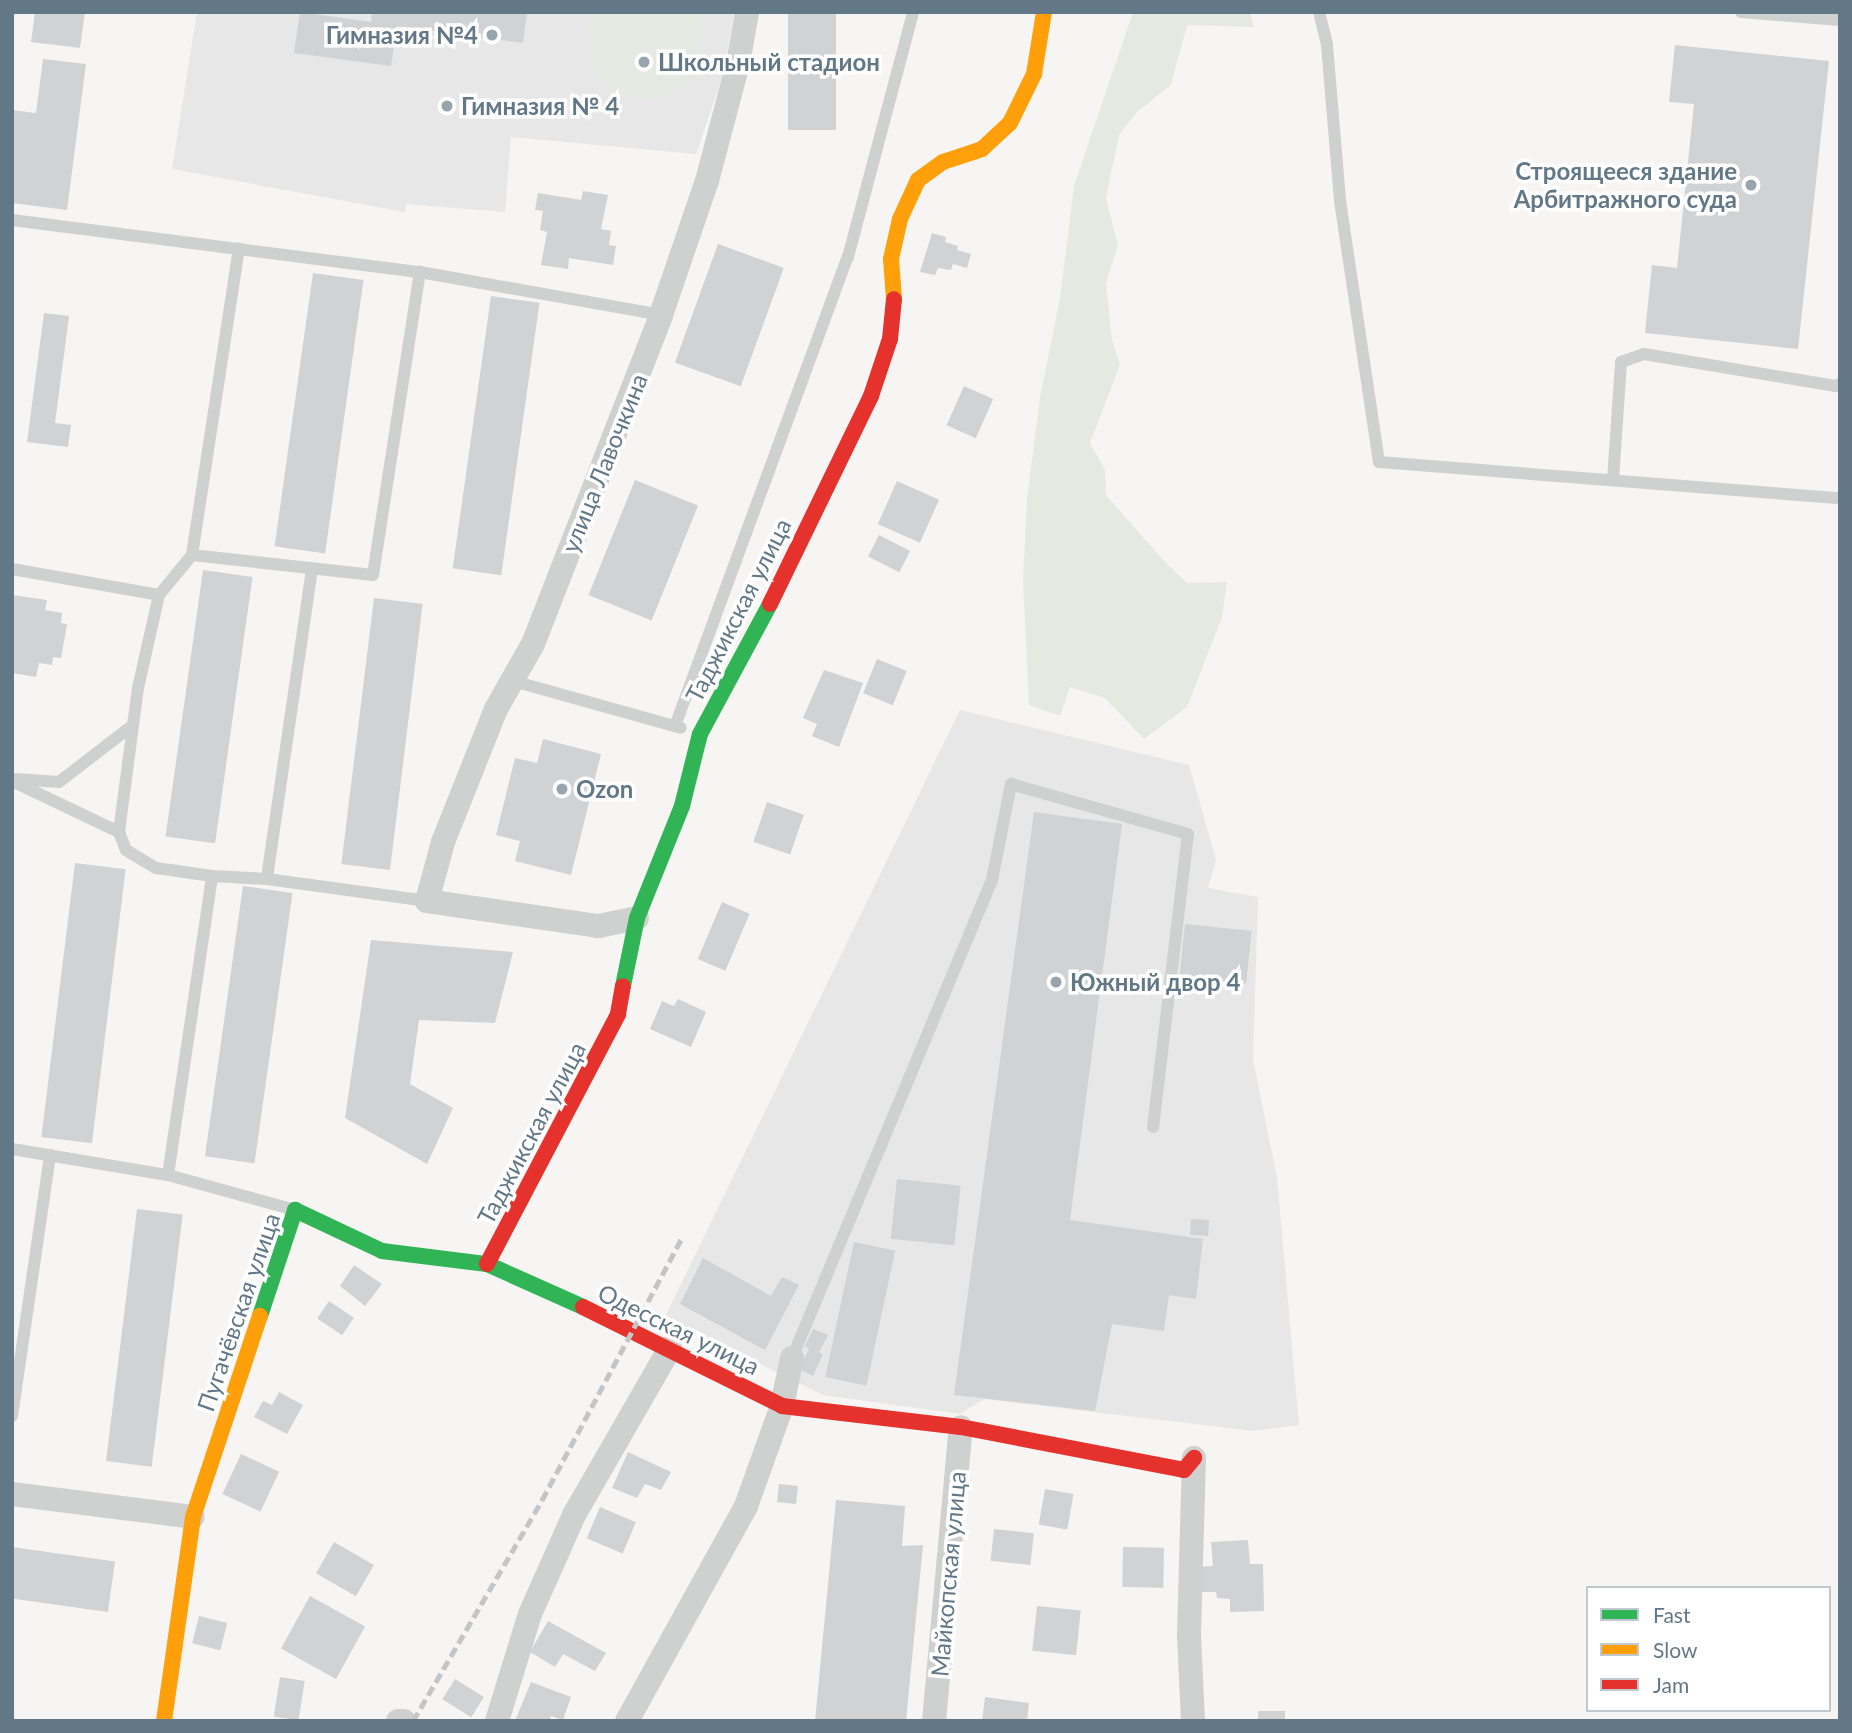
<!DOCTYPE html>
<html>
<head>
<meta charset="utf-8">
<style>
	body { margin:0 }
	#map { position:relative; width:1852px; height:1733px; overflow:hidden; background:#f6f5f3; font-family:Lato,sans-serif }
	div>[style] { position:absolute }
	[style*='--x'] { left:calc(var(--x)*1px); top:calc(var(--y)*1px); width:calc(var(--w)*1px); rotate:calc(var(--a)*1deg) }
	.built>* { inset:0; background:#e6e7e6 }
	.green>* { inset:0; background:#e6e9e1 }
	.building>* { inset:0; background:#d1d2d3; transform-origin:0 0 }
	.lane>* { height:12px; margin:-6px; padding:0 6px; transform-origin:6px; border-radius:6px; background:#cfd0d0 }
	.street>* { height:24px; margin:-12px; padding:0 12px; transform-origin:12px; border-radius:12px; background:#cfd0d0 }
	.fast>* { height:16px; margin:-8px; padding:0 8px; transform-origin:8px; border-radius:8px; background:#30b455 }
	.slow>* { height:16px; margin:-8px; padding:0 8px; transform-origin:8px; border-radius:8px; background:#ff9f0a }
	.jam>* { height:16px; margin:-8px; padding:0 8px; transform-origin:8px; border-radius:8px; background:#e5322d }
	.rail>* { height:5px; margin-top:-2.5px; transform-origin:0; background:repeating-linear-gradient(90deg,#c4c5c7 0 10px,transparent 0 15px) }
	.dots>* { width:19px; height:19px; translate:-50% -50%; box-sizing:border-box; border:4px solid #fff; border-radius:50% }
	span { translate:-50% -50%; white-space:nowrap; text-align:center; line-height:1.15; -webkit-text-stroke:7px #fff; paint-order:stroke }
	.poi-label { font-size:24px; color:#627887; font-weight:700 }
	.right { translate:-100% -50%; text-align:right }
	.left { translate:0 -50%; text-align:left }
	.street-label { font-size:24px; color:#627887 }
	.frame { position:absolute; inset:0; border:14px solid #627887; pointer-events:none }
	.legend { position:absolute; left:1586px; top:1586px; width:245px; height:126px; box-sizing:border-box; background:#fff; border:2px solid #c0c9cf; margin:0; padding:9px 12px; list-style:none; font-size:21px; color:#627887 }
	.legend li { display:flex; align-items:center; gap:14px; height:35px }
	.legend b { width:35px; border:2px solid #c0c9cf }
</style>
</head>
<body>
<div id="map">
	<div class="built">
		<div style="clip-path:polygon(197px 12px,734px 12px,723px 75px,696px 154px,511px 137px,505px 212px,406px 204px,405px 212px,172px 169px)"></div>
		<div style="clip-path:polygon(960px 710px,1189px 765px,1216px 860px,1208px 888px,1258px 897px,1253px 1059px,1277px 1178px,1299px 1425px,1254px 1431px,984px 1399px,960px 1414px,823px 1395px,665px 1317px)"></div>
	</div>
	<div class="green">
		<div style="clip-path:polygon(593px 12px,704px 12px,692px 77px,664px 98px,629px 99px,600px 80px,587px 48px)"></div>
		<div style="clip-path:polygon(1133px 12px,1250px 12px,1254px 27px,1187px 25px,1171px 85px,1137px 112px,1119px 135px,1106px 198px,1118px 245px,1106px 283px,1112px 340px,1120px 365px,1090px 443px,1105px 470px,1106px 495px,1164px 561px,1187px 583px,1227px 582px,1222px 617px,1187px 707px,1144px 739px,1105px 698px,1070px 687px,1060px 716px,1029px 705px,1023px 581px,1027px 499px,1040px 397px,1060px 298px,1074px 186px)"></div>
	</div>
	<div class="building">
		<div style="clip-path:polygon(35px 12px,85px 12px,80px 48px,31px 42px)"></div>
		<div style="clip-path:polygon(300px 12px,371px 22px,372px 12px,527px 12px,523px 43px,397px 26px,391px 66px,294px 53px)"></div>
		<div style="left:788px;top:12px;width:48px;height:118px"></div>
		<div style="clip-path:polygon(1675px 45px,1829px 61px,1798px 349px,1645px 333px,1652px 265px,1677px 268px,1694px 104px,1669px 102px)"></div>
		<div style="clip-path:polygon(43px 59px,86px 64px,67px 210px,12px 203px,12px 110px,36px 113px)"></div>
		<div style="clip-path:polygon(583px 191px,608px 195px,601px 229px,611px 231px,609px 245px,616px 246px,613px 265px,569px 258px,568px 269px,541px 265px,547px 232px,540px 230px,543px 211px,535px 210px,538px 193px,581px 200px)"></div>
		<div style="clip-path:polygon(932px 233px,946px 237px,945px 242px,958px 246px,957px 250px,971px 254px,967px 268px,953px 264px,951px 270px,938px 268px,935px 275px,920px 272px)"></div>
		<div style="left:718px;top:244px;width:70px;height:126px;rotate:20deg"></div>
		<div style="left:313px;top:273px;width:51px;height:276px;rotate:8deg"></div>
		<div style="left:491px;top:296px;width:49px;height:275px;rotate:8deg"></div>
		<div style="clip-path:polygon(44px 313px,69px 316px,55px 423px,71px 425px,68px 447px,27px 442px)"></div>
		<div style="left:964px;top:386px;width:32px;height:43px;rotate:24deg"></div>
		<div style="left:635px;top:480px;width:68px;height:124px;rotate:22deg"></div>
		<div style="left:897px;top:481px;width:46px;height:47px;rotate:24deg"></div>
		<div style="left:879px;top:535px;width:35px;height:24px;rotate:27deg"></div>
		<div style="left:203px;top:570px;width:50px;height:269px;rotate:8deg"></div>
		<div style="clip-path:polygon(12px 595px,47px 600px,45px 610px,62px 613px,61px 623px,67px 624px,61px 658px,53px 657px,52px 665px,39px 663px,36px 677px,12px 673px)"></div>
		<div style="left:374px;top:598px;width:49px;height:268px;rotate:7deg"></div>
		<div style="left:877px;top:659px;width:32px;height:37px;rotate:22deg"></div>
		<div style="clip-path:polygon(824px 670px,863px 683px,839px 747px,812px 736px,817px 724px,803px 718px)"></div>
		<div style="clip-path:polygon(543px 739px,601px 754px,571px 875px,515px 861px,520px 841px,496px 835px,515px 758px,537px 763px)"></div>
		<div style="left:767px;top:802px;width:39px;height:42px;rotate:19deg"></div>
		<div style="clip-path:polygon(1034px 812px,1122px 824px,1070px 1220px,1203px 1239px,1196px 1299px,1169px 1295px,1164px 1331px,1112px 1324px,1095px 1411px,954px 1395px)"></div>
		<div style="left:75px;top:863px;width:51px;height:276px;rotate:7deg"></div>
		<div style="left:243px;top:886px;width:50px;height:273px;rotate:8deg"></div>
		<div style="left:722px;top:902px;width:30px;height:62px;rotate:23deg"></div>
		<div style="left:1185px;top:924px;width:67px;height:53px;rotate:6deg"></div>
		<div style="clip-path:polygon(371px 940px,513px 952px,495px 1023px,419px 1020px,410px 1084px,453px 1108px,427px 1164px,345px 1118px)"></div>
		<div style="clip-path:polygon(678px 999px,706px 1012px,691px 1047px,650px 1029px,662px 1001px,674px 1006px)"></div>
		<div style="left:897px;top:1179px;width:64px;height:60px;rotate:6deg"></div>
		<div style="left:137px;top:1209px;width:46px;height:254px;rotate:7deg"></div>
		<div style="left:1191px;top:1219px;width:18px;height:16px;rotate:3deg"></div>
		<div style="left:854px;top:1242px;width:42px;height:138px;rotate:12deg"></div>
		<div style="clip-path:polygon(703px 1258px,771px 1296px,782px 1277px,799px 1285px,765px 1350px,680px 1304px)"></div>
		<div style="clip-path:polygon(354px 1265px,382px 1284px,365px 1306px,340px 1286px)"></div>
		<div style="left:329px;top:1301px;width:30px;height:21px;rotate:34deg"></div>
		<div style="clip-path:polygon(813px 1329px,828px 1335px,819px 1352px,823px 1354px,813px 1376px,799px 1369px,809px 1349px,805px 1346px)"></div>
		<div style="clip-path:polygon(279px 1392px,303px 1405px,287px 1434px,254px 1417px,263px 1401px,272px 1405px)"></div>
		<div style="clip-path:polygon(628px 1452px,671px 1472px,661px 1490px,645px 1484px,637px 1498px,612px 1488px)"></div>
		<div style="left:241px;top:1454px;width:42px;height:44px;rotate:25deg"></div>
		<div style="left:779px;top:1484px;width:19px;height:18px;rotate:6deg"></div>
		<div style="left:1045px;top:1489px;width:29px;height:36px;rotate:10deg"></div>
		<div style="clip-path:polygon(836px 1500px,905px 1506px,902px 1546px,923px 1545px,906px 1721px,815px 1721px)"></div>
		<div style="left:600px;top:1507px;width:39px;height:34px;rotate:23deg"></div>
		<div style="left:994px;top:1529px;width:40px;height:32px;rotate:6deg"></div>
		<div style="clip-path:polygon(1248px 1540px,1250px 1564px,1263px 1564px,1264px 1611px,1230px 1612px,1230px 1599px,1217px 1598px,1216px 1592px,1201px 1592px,1198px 1567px,1213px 1566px,1211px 1542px)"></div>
		<div style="left:334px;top:1542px;width:46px;height:36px;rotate:30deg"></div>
		<div style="left:12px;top:1547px;width:104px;height:51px;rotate:8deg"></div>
		<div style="left:1123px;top:1547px;width:41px;height:40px;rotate:1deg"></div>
		<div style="left:310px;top:1596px;width:63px;height:60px;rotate:29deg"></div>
		<div style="left:1037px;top:1606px;width:44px;height:45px;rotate:6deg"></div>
		<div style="left:199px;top:1616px;width:29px;height:28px;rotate:14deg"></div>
		<div style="clip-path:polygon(548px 1621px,606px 1653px,595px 1671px,563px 1654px,555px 1667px,530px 1652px)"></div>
		<div style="left:280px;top:1677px;width:25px;height:40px;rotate:9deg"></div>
		<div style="left:455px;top:1679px;width:34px;height:24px;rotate:32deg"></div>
		<div style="clip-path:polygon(531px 1682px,571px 1697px,563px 1720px,551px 1716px,549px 1721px,515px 1721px)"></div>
		<div style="clip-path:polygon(985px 1697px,1029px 1703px,1027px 1721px,982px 1721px)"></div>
		<div style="left:1258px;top:1711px;width:27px;height:10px"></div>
	</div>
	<div class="lane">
		<div style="--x:1319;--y:12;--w:34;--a:76"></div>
		<div style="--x:1327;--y:45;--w:157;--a:85.2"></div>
		<div style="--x:1340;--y:201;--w:264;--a:81.5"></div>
		<div style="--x:1379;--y:462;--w:462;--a:4.5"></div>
		<div style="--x:1741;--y:12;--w:99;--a:4.6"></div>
		<div style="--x:12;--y:220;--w:411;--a:7.3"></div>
		<div style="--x:420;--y:272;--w:245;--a:10.1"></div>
		<div style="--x:1613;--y:480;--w:118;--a:-86.1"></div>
		<div style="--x:1621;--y:362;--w:24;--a:-19"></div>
		<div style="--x:1644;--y:354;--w:194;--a:9.5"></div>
		<div style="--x:1835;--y:386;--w:5;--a:-22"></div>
		<div style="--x:192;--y:555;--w:310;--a:-81.3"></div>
		<div style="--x:12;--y:569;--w:149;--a:10"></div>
		<div style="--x:159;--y:595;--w:52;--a:-50.5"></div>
		<div style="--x:192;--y:555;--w:182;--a:6.3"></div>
		<div style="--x:373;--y:575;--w:307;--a:-81.2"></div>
		<div style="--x:312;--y:569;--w:313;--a:98.3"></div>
		<div style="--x:267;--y:879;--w:162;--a:7.8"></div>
		<div style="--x:513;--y:681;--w:174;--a:15.6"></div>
		<div style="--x:675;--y:726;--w:500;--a:-69.8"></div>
		<div style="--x:848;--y:257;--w:253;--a:-75.1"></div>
		<div style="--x:16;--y:779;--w:43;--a:4"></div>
		<div style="--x:59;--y:782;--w:93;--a:-37.6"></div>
		<div style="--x:12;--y:781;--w:119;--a:25.5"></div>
		<div style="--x:119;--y:832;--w:145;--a:-82.5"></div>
		<div style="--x:138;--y:688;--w:95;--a:-77.3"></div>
		<div style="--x:119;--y:832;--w:19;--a:69"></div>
		<div style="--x:126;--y:850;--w:35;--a:31"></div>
		<div style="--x:156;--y:868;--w:57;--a:8.1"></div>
		<div style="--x:12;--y:1149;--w:158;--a:9.5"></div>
		<div style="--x:168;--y:1175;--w:132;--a:15.4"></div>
		<div style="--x:168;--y:1175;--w:302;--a:-81.6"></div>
		<div style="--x:212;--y:876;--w:55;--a:3.1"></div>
		<div style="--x:792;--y:1358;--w:518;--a:-67.3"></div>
		<div style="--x:992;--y:880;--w:98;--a:-78.8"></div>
		<div style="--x:1011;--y:784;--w:184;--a:15.8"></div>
		<div style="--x:1188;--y:834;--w:295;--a:96.8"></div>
		<div style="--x:12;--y:1416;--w:264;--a:-81.7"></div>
	</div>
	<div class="street">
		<div style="--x:637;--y:918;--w:40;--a:168"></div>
		<div style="--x:598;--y:926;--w:173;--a:-171.7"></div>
		<div style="--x:427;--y:901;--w:61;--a:-74.8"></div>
		<div style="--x:443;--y:842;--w:143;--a:-68.3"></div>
		<div style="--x:496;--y:709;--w:75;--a:-60.4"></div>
		<div style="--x:533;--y:644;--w:353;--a:-68.7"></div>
		<div style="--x:661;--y:315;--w:142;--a:-71.1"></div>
		<div style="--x:707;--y:181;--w:121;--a:-75.2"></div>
		<div style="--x:738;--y:64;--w:53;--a:-80.2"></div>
		<div style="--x:12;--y:1494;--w:182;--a:7.2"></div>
		<div style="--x:398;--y:1721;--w:6;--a:0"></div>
		<div style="--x:497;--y:1721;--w:112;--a:-72.9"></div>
		<div style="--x:530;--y:1614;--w:108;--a:-66"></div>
		<div style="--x:574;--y:1515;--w:193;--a:-60.1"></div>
		<div style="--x:627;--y:1721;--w:246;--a:-61"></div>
		<div style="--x:746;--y:1506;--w:106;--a:-70.2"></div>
		<div style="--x:782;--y:1406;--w:49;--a:-78.2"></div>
		<div style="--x:934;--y:1721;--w:295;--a:-84.8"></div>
		<div style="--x:1193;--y:1721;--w:86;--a:-92.7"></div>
		<div style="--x:1189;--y:1635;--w:177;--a:-88.4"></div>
	</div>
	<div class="fast">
		<div style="--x:623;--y:986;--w:69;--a:-78.4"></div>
		<div style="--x:637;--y:918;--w:121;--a:-68.1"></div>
		<div style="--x:682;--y:806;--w:74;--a:-76"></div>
		<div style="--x:700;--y:734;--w:148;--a:-61.7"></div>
		<div style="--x:260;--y:1316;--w:112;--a:-71.7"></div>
		<div style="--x:295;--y:1210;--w:96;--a:25.2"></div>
		<div style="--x:382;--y:1251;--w:106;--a:7.1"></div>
		<div style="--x:487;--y:1264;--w:105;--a:24.1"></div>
	</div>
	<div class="slow">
		<div style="--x:894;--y:299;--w:40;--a:-94.3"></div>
		<div style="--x:891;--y:259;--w:41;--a:-77.3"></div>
		<div style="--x:900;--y:219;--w:43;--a:-65.2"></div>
		<div style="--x:918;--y:180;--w:31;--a:-36"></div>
		<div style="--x:943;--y:162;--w:41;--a:-18.4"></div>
		<div style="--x:982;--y:149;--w:38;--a:-43"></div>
		<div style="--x:1010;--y:123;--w:55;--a:-63.9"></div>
		<div style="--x:1034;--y:74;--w:63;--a:-80.8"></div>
		<div style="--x:164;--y:1721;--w:206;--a:-81.9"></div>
		<div style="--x:193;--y:1517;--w:212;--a:-71.6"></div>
	</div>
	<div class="jam">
		<div style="--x:770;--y:604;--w:231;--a:-64.1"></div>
		<div style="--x:871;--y:396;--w:60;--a:-71.6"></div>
		<div style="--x:890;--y:339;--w:40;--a:-84.3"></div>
		<div style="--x:487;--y:1264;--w:282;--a:-62.3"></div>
		<div style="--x:618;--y:1014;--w:28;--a:-80"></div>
		<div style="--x:583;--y:1307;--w:222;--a:26.4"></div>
		<div style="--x:782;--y:1406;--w:180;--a:6.7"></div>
		<div style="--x:961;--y:1427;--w:227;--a:10.9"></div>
		<div style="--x:1184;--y:1470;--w:16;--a:-50"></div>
	</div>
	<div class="rail">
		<div style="--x:413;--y:1721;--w:256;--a:-59.7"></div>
		<div style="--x:542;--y:1500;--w:297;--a:-61.9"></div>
	</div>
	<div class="dots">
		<div style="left:492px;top:35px;background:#96a4ad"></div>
		<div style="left:644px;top:62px;background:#96a4ad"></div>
		<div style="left:447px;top:106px;background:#96a4ad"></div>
		<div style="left:1751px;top:185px;background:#96a4ad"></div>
		<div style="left:562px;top:789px;background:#96a4ad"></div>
		<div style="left:1056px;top:982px;background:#96a4ad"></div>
	</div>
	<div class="poi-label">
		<span class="right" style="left:478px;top:35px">Гимназия №4</span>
		<span class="left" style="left:658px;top:62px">Школьный стадион</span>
		<span class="left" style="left:461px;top:106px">Гимназия № 4</span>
		<span class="right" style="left:1737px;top:185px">Строящееся здание<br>Арбитражного суда</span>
		<span class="left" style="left:576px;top:789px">Ozon</span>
		<span class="left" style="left:1070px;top:982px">Южный двор 4</span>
	</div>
	<div class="street-label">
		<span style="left:604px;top:463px;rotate:-68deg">улица Лавочкина</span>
		<span style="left:738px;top:610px;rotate:-63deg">Таджикская улица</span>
		<span style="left:531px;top:1133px;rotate:-62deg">Таджикская улица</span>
		<span style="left:238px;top:1312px;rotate:-71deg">Пугачёвская улица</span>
		<span style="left:679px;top:1329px;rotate:26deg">Одесская улица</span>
		<span style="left:948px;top:1574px;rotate:-85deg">Майкопская улица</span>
	</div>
	<div class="frame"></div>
	<ul class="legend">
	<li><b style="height:9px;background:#30b455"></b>Fast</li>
	<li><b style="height:9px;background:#ff9f0a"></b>Slow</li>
	<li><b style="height:9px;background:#e5322d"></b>Jam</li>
	</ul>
</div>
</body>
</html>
